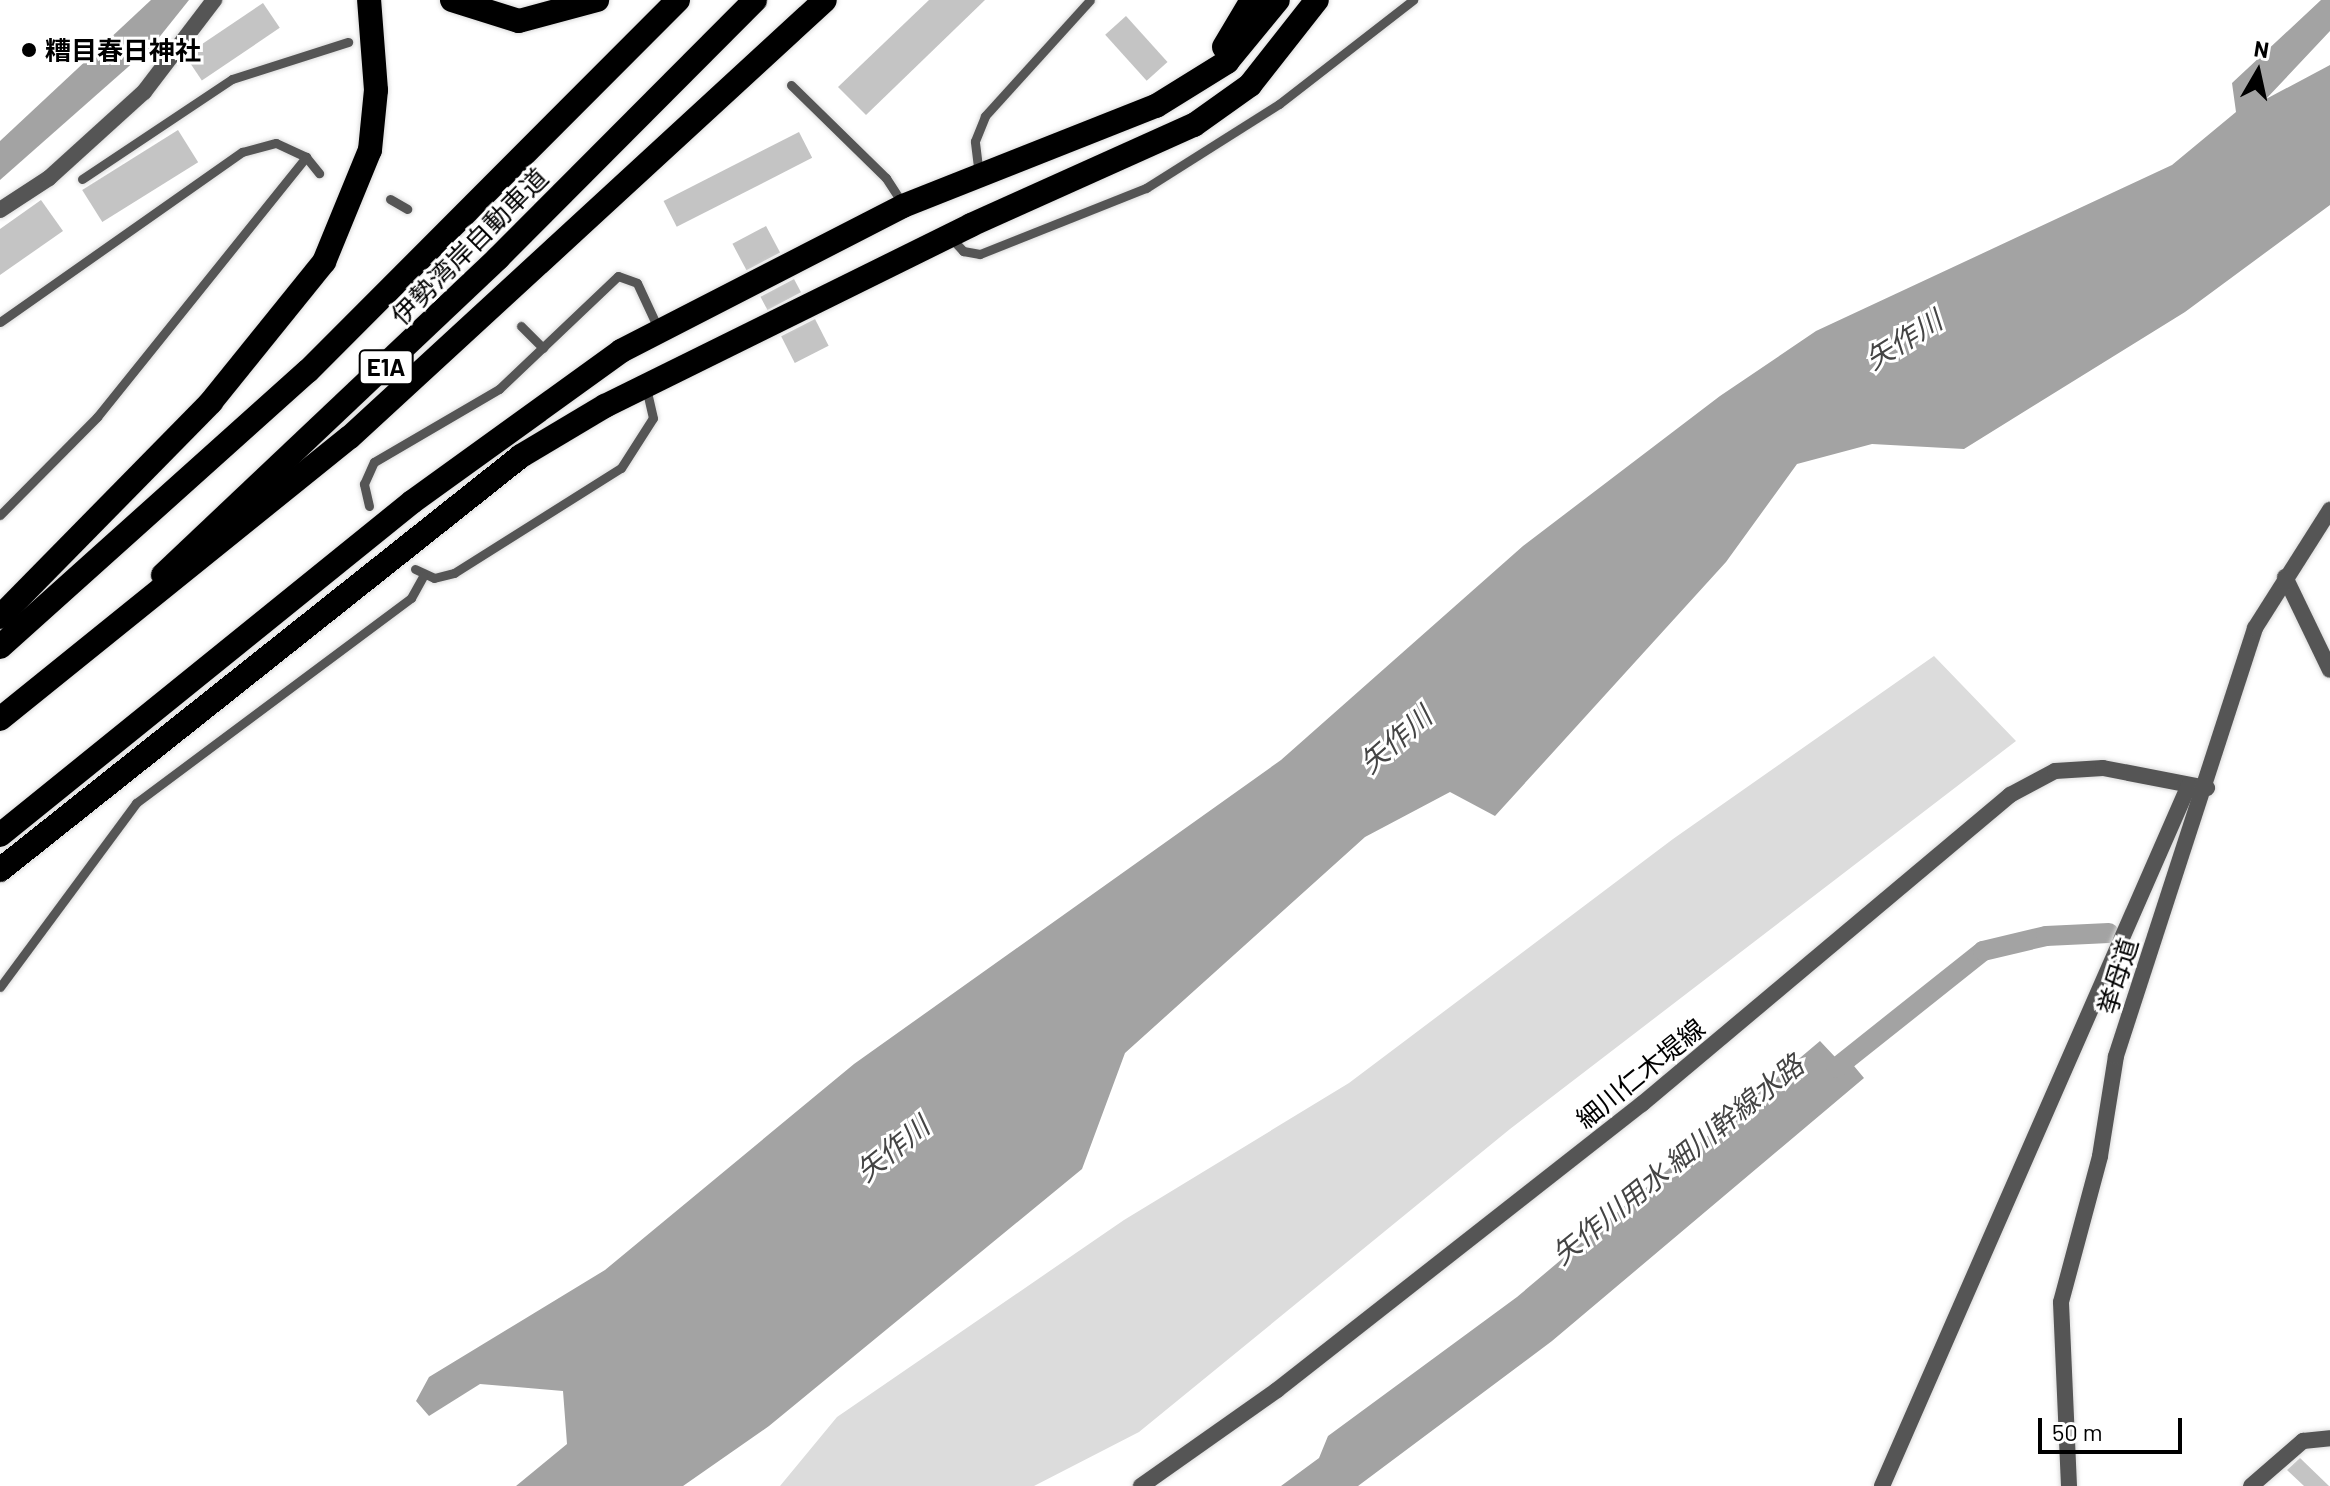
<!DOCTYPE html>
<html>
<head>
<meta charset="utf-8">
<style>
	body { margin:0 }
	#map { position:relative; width:2330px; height:1486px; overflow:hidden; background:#fff; font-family:Barlow,"Noto Sans JP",sans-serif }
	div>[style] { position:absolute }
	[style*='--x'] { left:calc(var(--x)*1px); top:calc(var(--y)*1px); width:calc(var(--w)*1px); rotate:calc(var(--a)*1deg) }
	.green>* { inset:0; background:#dcdcdc }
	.water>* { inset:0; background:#a3a3a3 }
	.canal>* { height:20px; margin:-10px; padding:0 10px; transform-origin:10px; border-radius:10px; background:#a3a3a3 }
	.building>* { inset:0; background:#c4c4c4; transform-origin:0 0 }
	.roads { filter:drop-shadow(0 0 2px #dbdbdb) drop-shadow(0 0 2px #dbdbdb) }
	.lane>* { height:9px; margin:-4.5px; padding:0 4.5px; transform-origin:4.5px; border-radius:4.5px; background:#555 }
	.street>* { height:16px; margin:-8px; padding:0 8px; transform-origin:8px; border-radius:8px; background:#555 }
	.highway>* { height:24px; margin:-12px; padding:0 12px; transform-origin:12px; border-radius:12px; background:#000 }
	.dots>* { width:22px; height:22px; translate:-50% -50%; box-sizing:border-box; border:4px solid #fff; border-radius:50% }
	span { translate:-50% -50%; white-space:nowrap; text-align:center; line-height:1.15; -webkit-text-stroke:6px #fff; paint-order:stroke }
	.shield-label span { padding:2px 6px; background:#fff; border:2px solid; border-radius:6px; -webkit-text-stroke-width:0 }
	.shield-label { font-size:24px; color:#000; font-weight:700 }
	.poi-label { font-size:26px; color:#000; font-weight:700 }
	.left { translate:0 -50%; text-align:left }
	.street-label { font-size:26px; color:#000 }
	.water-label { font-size:28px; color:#444; font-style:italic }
	.north { position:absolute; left:2218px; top:32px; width:80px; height:80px; -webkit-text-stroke:6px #fff; paint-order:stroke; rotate:9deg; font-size:22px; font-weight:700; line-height:32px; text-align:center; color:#000 }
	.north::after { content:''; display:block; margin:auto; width:28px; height:36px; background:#000; clip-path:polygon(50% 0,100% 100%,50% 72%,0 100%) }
	.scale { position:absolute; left:2038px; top:1418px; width:144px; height:36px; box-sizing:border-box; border:4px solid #000; border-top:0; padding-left:10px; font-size:24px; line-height:28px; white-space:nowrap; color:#000; -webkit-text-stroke:6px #fff; paint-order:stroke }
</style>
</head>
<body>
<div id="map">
	<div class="green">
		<div style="clip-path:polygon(1934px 656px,2016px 741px,1510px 1129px,1139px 1432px,1034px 1486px,780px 1486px,837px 1417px,1124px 1220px,1349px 1083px,1673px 839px)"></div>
	</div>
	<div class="water">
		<div style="clip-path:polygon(151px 0,189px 0,153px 45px,0 180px,0 141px)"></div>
		<div style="clip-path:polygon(2321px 0,2330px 0,2330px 31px,2266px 99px,2330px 65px,2330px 205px,2185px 312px,1964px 449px,1872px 444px,1797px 464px,1726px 562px,1495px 816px,1450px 792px,1365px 837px,1125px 1053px,1082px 1169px,769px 1426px,683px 1486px,516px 1486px,567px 1444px,563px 1391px,480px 1384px,429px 1416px,416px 1401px,429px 1377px,605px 1270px,854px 1064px,1281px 760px,1523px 546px,1720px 396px,1816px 331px,2172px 165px,2236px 112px,2232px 83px)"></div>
		<div style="clip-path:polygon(1820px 1041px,1836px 1058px,1852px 1044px,1863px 1058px,1854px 1066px,1864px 1078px,1552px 1341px,1358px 1486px,1281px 1486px,1319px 1458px,1328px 1436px,1517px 1297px)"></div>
	</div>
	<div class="canal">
		<div style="--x:1836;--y:1068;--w:188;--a:-38.5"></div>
		<div style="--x:1983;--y:951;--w:65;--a:-13.4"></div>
		<div style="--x:2046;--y:936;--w:63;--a:-2.7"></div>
	</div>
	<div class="building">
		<div style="clip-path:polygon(929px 0,985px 0,866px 115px,838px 87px)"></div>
		<div style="left:263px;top:3px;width:30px;height:94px;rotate:56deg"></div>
		<div style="left:1126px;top:16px;width:62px;height:28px;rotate:48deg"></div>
		<div style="left:178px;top:130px;width:38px;height:113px;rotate:58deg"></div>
		<div style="left:799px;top:132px;width:29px;height:152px;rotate:63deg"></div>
		<div style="clip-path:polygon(41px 200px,63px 231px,0 275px,0 229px)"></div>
		<div style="left:766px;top:226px;width:30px;height:38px;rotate:62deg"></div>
		<div style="left:794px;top:279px;width:15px;height:38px;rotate:62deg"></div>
		<div style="left:815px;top:319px;width:30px;height:38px;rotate:63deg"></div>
		<div style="clip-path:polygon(2300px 1458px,2329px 1486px,2304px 1486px,2287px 1470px)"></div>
	</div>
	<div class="roads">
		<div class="lane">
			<div style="--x:791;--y:85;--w:133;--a:44.4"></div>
			<div style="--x:886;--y:178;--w:30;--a:57"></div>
			<div style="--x:979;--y:175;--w:34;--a:-97"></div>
			<div style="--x:975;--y:141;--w:27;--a:-68"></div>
			<div style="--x:985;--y:116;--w:156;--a:-47.8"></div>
			<div style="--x:82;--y:179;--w:180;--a:-33.7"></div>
			<div style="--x:232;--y:79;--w:122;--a:-17.7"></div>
			<div style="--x:390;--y:199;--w:20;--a:30"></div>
			<div style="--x:951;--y:238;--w:18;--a:47"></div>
			<div style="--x:963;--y:251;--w:17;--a:10"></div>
			<div style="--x:980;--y:254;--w:179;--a:-21.7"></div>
			<div style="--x:1146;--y:188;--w:157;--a:-32.3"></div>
			<div style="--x:1279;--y:104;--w:170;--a:-37.8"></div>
			<div style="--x:0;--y:322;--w:296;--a:-35.1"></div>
			<div style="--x:242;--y:152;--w:35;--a:-15"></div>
			<div style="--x:276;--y:143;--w:33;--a:25"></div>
			<div style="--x:521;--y:326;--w:31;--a:45"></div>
			<div style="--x:369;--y:506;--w:23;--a:-103"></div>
			<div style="--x:364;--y:484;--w:24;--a:-66"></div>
			<div style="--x:374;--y:462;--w:145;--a:-30.3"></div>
			<div style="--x:499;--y:389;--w:164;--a:-43.5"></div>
			<div style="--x:618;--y:276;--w:20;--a:20"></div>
			<div style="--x:637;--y:283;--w:50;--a:65"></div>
			<div style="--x:0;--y:515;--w:138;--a:-45.3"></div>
			<div style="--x:97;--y:417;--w:334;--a:-51.2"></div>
			<div style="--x:306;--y:157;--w:21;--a:51"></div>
			<div style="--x:415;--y:569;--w:21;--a:25"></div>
			<div style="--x:434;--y:578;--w:21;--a:-14"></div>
			<div style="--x:454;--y:573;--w:197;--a:-32.2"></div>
			<div style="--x:621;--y:468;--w:59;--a:-57.4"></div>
			<div style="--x:653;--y:418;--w:31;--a:-103"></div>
			<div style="--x:0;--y:987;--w:229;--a:-53.5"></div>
			<div style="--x:136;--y:803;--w:343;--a:-36.7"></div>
			<div style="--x:411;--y:598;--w:25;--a:-61"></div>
		</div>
		<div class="street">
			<div style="--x:0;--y:210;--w:59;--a:-33.1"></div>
			<div style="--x:49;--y:178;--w:128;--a:-42.2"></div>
			<div style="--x:144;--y:92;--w:116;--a:-52.7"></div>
			<div style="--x:2285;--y:577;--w:103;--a:64.2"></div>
			<div style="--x:1141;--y:1486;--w:166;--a:-35.2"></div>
			<div style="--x:1277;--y:1390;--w:464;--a:-38.1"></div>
			<div style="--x:1642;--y:1104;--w:481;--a:-40"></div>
			<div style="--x:2010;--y:795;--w:51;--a:-28.1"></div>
			<div style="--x:2055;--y:771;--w:48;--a:-3.6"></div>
			<div style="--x:2103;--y:768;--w:106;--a:10.9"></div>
			<div style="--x:1882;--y:1486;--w:765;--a:-66.35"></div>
			<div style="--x:2069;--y:1486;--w:184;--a:-92.5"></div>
			<div style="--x:2061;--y:1302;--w:151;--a:-75"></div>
			<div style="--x:2100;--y:1156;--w:101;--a:-80.9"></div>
			<div style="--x:2116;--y:1056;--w:450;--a:-72"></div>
			<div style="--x:2255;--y:628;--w:140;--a:-57.6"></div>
			<div style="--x:2251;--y:1486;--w:69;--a:-40.9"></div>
			<div style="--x:2303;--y:1441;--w:27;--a:-6"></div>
		</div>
		<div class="highway">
			<div style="--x:452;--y:0;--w:70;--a:17.4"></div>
			<div style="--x:519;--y:21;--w:81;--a:-15.1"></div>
			<div style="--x:1224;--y:47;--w:55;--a:-59.2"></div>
			<div style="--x:163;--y:575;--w:461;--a:-43.4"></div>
			<div style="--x:498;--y:258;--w:364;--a:-45.1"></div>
			<div style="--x:0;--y:617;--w:301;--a:-45.5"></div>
			<div style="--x:211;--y:402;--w:180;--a:-51.1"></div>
			<div style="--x:324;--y:262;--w:121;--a:-67.7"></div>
			<div style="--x:370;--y:150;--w:60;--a:-84.3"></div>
			<div style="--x:376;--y:90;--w:90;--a:-94.4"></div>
			<div style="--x:0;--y:647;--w:414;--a:-41.9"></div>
			<div style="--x:308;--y:371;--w:524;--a:-45.08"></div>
			<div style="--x:0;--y:719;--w:449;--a:-38.9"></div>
			<div style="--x:350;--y:437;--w:645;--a:-42.61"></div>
			<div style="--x:0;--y:835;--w:530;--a:-38.95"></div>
			<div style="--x:412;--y:502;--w:258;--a:-35.8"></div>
			<div style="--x:621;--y:351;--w:317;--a:-27.2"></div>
			<div style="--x:903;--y:206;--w:272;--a:-21.6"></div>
			<div style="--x:1156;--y:106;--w:84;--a:-31.8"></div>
			<div style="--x:1227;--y:62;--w:80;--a:-50.6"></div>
			<div style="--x:0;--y:870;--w:665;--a:-38.47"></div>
			<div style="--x:521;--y:456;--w:98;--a:-30.8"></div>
			<div style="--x:605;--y:406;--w:408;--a:-26.3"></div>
			<div style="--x:971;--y:225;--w:244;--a:-24.2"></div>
			<div style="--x:1194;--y:125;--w:69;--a:-35.5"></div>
			<div style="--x:1250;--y:85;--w:108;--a:-51.8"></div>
		</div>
	</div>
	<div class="dots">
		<div style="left:29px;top:50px;background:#000"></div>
	</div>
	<div class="shield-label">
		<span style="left:386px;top:367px">E1A</span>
	</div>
	<div class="poi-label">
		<span class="left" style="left:45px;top:50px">糟目春日神社</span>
	</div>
	<div class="street-label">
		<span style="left:469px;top:246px;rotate:-45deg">伊勢湾岸自動車道</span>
		<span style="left:2117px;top:976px;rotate:-73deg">挙母道</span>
		<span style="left:1640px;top:1073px;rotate:-39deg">細川仁木堤線</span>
	</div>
	<div class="water-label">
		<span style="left:1903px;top:339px;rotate:-32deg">矢作川</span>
		<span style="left:1395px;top:739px;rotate:-41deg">矢作川</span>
		<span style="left:892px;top:1148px;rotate:-39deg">矢作川</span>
		<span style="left:1677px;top:1159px;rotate:-39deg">矢作川用水 細川幹線水路</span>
	</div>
	<div class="north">N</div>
	<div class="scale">50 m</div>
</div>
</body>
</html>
